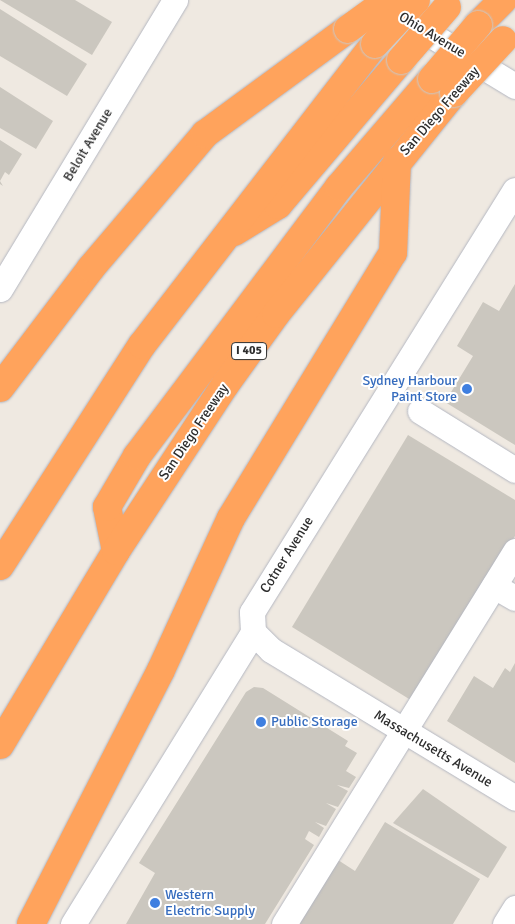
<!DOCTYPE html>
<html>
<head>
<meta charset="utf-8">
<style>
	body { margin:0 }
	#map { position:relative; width:515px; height:924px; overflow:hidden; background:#efe9e1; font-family:Signika,sans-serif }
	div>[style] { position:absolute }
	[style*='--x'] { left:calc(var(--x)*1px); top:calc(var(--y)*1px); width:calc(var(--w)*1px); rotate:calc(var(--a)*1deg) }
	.building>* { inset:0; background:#cbc7bf }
	.roads { filter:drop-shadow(0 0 1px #b4b7c1) drop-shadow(0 0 1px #b4b7c1) }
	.minor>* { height:25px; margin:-12.5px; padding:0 12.5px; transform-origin:12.5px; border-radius:12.5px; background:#fff }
	.highway>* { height:28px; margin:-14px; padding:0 14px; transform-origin:14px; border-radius:14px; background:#ffa35c }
	.bridges { filter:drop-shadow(0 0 1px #c9c9c9) drop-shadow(0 0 1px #c9c9c9) }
	.highway-bridge>* { height:28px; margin:-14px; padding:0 14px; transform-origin:14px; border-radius:14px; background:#ffa35c }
	.dots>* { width:14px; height:14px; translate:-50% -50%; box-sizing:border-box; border:2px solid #fff; border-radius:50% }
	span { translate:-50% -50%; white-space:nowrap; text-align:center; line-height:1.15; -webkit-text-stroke:4px #fff; paint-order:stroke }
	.shield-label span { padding:1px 4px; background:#fff; border:1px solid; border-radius:4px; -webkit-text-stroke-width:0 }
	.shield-label { font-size:12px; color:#2e2e2e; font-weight:700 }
	.street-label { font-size:14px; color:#2e2e2e }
	.shop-label { font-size:14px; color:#366cbe }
	.right { translate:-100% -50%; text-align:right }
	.left { translate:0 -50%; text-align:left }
</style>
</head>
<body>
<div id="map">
	<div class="building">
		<div style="clip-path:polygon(0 0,75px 0,112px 22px,92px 55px)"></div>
		<div style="clip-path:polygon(0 9px,87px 64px,67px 96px,0 56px)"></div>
		<div style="clip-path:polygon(0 87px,53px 121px,36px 149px,0 128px)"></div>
		<div style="clip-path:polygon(0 140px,22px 154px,9px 175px,5px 172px,0 181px,3px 186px,0 184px)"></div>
		<div style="clip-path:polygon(515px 284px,515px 445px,445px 402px,473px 356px,457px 346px,483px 302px,499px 311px)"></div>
		<div style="clip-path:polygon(408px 435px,515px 500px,515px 536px,414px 702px,292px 627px)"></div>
		<div style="clip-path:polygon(515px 663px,515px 763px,447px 721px,474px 676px,493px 688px,505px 668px,510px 672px)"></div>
		<div style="clip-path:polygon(254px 687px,263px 688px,348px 741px,345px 746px,357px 753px,346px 771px,356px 777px,349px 788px,337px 785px,348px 791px,338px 807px,326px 803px,336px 809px,326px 826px,315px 822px,324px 828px,319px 837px,309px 831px,305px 839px,314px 845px,265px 924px,126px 924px,155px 873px,139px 863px,246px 692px)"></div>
		<div style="clip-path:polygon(423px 789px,507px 847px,488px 878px,393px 823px)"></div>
		<div style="clip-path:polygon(385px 822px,480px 879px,453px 924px,299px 924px,338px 860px,355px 871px)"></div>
	</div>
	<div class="roads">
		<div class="minor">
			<div style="--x:408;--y:21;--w:125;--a:31.3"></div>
			<div style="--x:0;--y:289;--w:338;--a:-58.8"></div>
			<div style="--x:420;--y:411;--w:112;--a:31.8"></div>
			<div style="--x:494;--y:586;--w:24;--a:30"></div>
			<div style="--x:253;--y:632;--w:25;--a:45"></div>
			<div style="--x:271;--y:650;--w:285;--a:31.2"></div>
			<div style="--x:73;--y:924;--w:343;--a:-58.3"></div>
			<div style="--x:253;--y:632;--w:20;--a:-93"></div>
			<div style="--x:252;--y:612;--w:497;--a:-58.1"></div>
			<div style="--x:284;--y:924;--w:439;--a:-58.2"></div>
			<div style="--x:505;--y:924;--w:19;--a:-58"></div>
		</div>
		<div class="highway">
			<div style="--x:478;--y:25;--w:35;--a:-45"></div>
			<div style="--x:234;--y:232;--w:52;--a:-31.5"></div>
			<div style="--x:278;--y:205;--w:190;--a:-49.7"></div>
			<div style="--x:0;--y:388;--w:151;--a:-52.8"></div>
			<div style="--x:91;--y:268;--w:176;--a:-49.6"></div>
			<div style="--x:205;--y:134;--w:177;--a:-36.3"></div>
			<div style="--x:116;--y:551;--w:45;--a:-101.6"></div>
			<div style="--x:107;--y:507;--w:59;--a:-59.5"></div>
			<div style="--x:137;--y:456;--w:336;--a:-53.1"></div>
			<div style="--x:339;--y:187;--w:143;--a:-49.3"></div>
			<div style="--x:0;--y:566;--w:263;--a:-57.3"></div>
			<div style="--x:142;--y:345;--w:381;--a:-52.3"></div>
			<div style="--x:0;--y:745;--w:226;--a:-59.1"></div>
			<div style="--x:116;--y:551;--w:199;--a:-56.7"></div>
			<div style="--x:225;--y:385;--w:87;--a:-54.3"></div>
			<div style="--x:276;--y:314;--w:284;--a:-51.2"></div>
			<div style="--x:31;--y:924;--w:285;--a:-62.9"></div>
			<div style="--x:161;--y:670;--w:167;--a:-65.3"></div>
			<div style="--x:231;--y:518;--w:311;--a:-58.6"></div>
			<div style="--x:393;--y:253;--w:92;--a:-87.5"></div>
		</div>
	</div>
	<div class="bridges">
		<div class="highway-bridge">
			<div style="--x:348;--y:29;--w:49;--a:-35.9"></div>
			<div style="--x:375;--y:44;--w:60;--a:-47"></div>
			<div style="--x:401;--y:60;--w:70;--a:-49"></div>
			<div style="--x:432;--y:79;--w:71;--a:-49.6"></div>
			<div style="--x:454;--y:93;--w:72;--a:-47.2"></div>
		</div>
	</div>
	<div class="dots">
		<div style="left:467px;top:389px;background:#3f7fe0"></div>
		<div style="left:261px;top:722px;background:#3f7fe0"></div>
		<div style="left:155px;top:903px;background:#3f7fe0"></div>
	</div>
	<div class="shield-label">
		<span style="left:249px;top:351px">I 405</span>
	</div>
	<div class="street-label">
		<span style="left:432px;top:35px;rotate:31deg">Ohio Avenue</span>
		<span style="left:440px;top:111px;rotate:-49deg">San Diego Freeway</span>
		<span style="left:88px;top:145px;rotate:-59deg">Beloit Avenue</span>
		<span style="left:194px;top:432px;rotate:-56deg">San Diego Freeway</span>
		<span style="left:287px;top:555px;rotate:-58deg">Cotner Avenue</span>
		<span style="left:433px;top:749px;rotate:31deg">Massachusetts Avenue</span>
	</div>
	<div class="shop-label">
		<span class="right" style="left:457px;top:389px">Sydney Harbour<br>Paint Store</span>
		<span class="left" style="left:271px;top:722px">Public Storage</span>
		<span class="left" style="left:165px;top:903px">Western<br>Electric Supply</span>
	</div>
</div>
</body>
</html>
